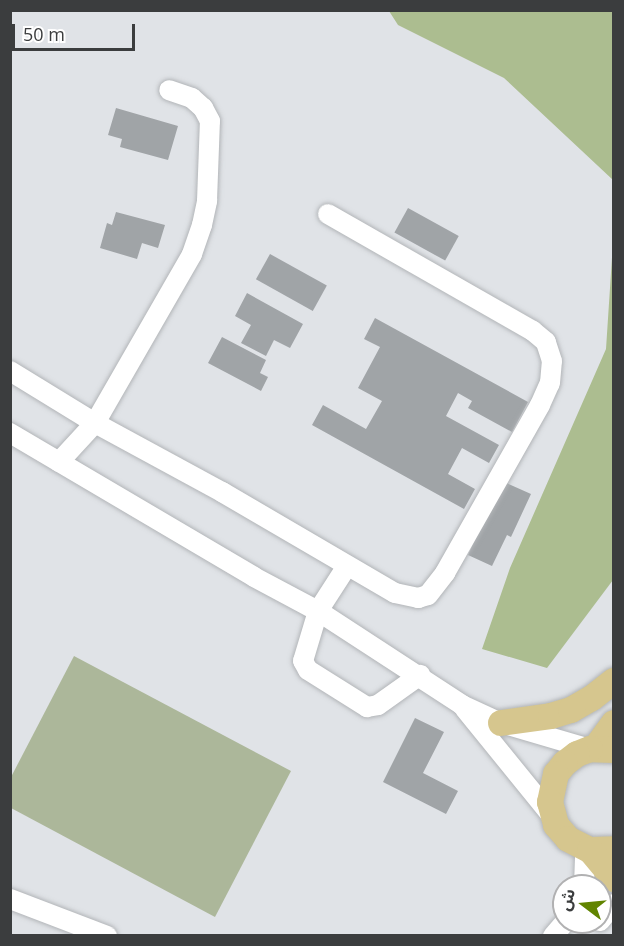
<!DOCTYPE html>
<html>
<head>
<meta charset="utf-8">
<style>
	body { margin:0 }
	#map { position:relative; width:624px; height:946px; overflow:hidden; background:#e0e3e7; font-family:"Open Sans","Noto Sans Arabic",sans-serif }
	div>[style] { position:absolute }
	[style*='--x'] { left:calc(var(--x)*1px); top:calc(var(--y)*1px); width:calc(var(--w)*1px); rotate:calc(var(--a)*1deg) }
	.green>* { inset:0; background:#acb79a }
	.forest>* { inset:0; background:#acbd90 }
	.building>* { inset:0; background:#a0a4a7; transform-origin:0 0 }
	.roads { filter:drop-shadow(0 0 2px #b2b5b8) drop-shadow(0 0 2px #b2b5b8) }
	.minor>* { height:20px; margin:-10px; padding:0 10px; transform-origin:10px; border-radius:10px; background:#fff }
	.major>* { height:26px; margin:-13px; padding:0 13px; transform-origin:13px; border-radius:13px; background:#d6c68e }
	span { translate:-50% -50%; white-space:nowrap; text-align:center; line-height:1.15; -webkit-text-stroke:4.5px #fff; paint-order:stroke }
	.frame { position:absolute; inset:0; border:12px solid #3b3d3e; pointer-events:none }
	.north { position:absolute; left:552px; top:874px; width:60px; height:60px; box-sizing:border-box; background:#fff; border:2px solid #b1b1b2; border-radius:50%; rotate:286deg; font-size:16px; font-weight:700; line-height:24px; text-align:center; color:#3b3d3e }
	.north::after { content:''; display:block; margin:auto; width:21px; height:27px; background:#618400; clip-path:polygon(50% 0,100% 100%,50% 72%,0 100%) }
	.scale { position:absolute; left:12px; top:24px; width:123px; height:27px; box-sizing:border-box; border:3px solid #3b3d3e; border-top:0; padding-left:8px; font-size:18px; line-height:21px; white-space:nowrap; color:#3b3d3e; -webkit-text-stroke:4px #fff; paint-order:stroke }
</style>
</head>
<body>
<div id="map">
	<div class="green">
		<div style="clip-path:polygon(74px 656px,291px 771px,215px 917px,11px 808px,11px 777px)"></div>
	</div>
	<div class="forest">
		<div style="clip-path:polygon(389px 11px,613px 11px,613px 180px,504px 78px,398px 25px)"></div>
		<div style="clip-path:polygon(613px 242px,613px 580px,547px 668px,482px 649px,510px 568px,606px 349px)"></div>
	</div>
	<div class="building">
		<div style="clip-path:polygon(116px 108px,178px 126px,168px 160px,120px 147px,122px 139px,108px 135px)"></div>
		<div style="left:408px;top:208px;width:58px;height:28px;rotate:29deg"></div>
		<div style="clip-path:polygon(116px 212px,165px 225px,158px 248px,142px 243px,137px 259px,100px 248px,107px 223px,112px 225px)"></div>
		<div style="left:270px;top:254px;width:65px;height:29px;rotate:29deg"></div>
		<div style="clip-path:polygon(247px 293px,303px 324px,290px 348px,274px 340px,266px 356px,241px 343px,251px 325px,235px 316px)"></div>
		<div style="clip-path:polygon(375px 318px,528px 402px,512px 432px,468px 408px,472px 401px,458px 393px,446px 416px,499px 445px,489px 463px,462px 448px,448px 474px,475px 489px,464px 509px,312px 425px,323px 405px,366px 429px,382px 401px,358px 388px,380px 347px,364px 339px)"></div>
		<div style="clip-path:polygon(222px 337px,266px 360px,260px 373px,268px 377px,261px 391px,208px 363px)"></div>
		<div style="clip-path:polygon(502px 481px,531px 494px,511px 537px,507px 535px,492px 566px,468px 555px)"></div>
		<div style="clip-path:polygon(415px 718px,444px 732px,423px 773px,458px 791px,446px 814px,383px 782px)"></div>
	</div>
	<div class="roads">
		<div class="minor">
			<div style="--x:10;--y:371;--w:100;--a:31.5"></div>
			<div style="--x:95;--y:423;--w:145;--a:28.5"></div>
			<div style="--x:222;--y:492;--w:200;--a:30.3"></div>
			<div style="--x:395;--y:593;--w:24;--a:12"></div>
			<div style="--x:418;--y:598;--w:10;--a:-17"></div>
			<div style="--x:428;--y:595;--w:28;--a:-52"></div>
			<div style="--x:445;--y:573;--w:193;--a:-60.5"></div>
			<div style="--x:540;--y:405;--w:24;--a:-66"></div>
			<div style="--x:550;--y:383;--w:22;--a:-85"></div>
			<div style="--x:552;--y:361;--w:20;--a:-108"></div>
			<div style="--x:546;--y:342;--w:17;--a:-140"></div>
			<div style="--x:533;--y:331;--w:236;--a:-150.3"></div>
			<div style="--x:10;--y:433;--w:283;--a:30.5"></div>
			<div style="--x:254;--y:577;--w:72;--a:28"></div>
			<div style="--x:318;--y:611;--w:172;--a:33.1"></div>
			<div style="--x:462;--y:705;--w:43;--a:24.8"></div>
			<div style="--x:501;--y:723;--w:93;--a:16.3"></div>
			<div style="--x:59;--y:462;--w:53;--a:-47.3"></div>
			<div style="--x:95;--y:423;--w:195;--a:-60.1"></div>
			<div style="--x:192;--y:254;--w:31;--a:-71"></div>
			<div style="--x:202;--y:225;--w:25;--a:-78"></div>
			<div style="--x:207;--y:201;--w:80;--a:-87.9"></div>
			<div style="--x:210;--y:121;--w:15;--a:-118"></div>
			<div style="--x:203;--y:108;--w:15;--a:-138"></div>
			<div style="--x:192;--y:98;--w:24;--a:-161"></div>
			<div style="--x:347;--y:566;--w:54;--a:122.8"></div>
			<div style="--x:318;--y:611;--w:52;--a:106.7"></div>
			<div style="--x:303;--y:661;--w:10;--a:61"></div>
			<div style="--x:308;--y:670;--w:70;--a:32.1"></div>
			<div style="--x:367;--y:707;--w:11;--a:-10"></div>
			<div style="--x:378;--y:705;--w:52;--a:-35.5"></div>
			<div style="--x:465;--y:709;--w:138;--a:50.9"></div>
			<div style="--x:584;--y:886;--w:37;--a:-88"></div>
			<div style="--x:10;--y:899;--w:104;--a:20.9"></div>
			<div style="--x:600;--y:921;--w:22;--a:-51"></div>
			<div style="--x:553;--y:936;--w:18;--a:-49"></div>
		</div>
		<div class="major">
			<div style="--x:501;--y:723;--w:50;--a:-8"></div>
			<div style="--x:551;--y:716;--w:21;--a:-17"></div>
			<div style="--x:571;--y:710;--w:24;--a:-30"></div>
			<div style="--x:592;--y:698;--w:28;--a:-38"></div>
			<div style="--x:595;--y:749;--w:32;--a:-54"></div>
			<div style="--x:614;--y:750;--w:24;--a:-178"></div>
			<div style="--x:590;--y:749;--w:14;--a:159"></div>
			<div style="--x:577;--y:754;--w:15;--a:143"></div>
			<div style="--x:565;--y:763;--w:14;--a:129"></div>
			<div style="--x:556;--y:774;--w:29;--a:102"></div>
			<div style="--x:550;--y:802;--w:24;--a:75"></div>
			<div style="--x:556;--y:825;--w:18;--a:49"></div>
			<div style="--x:568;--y:839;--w:25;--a:27"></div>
			<div style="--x:590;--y:850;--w:24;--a:-2"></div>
			<div style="--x:590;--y:850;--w:38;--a:50"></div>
		</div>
	</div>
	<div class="frame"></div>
	<div class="north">ش</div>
	<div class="scale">50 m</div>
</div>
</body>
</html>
